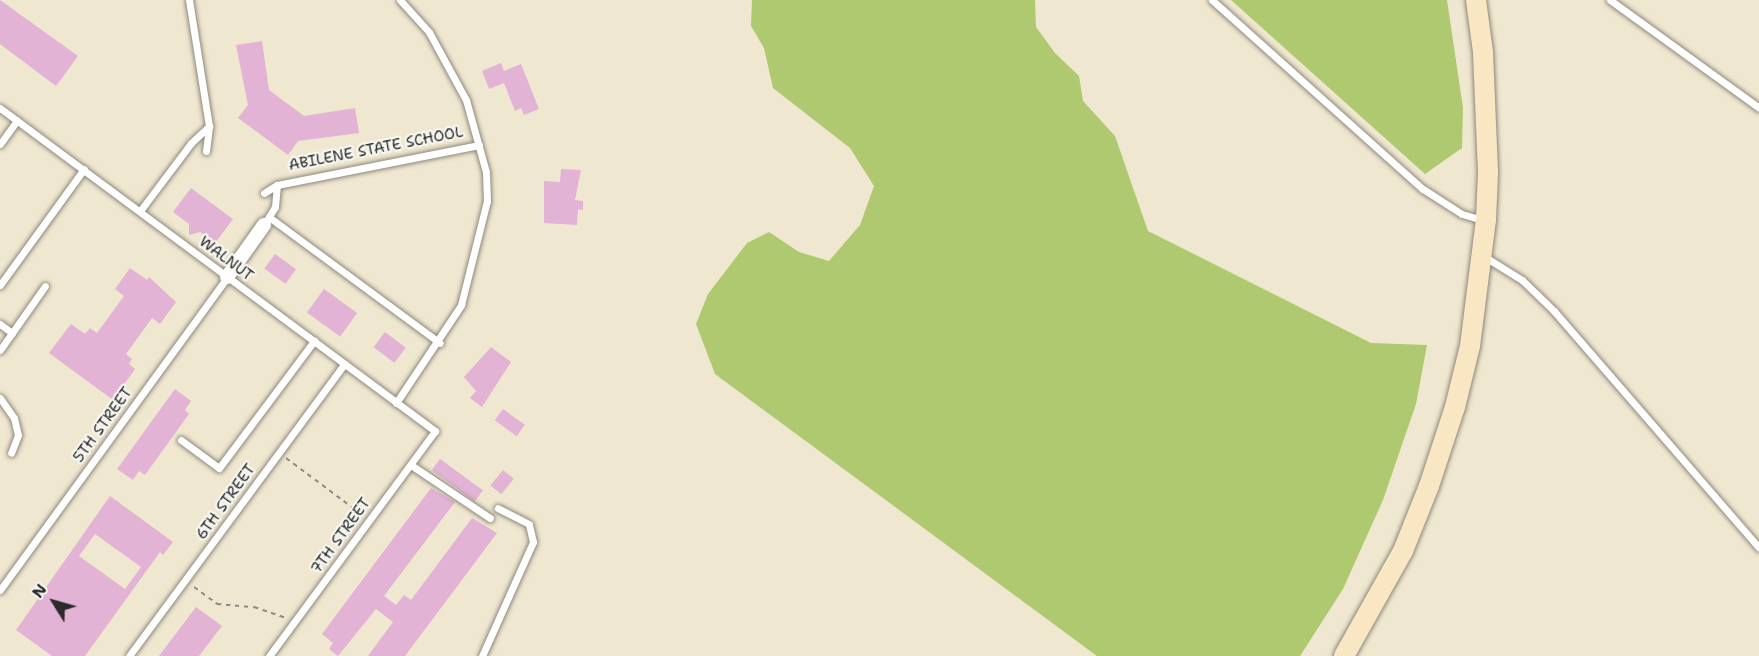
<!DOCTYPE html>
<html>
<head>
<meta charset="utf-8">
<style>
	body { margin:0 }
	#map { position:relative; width:1759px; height:656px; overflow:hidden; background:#f0e7d0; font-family:"Shantell Sans",sans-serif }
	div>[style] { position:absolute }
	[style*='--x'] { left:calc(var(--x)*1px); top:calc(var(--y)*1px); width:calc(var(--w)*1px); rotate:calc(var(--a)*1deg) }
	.green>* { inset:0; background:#aec96f }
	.building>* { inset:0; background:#e2b3d5; transform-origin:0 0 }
	.path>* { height:2px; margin-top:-1px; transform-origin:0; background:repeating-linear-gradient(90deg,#8e897e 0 4.5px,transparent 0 9px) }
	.roads { filter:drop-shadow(0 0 2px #8e897e) drop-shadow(0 0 2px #8e897e) }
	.lane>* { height:7px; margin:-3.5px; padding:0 3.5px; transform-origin:3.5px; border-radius:3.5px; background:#fff }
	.street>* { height:14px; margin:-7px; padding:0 7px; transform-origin:7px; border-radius:7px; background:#fff }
	.secondary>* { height:20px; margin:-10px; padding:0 10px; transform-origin:10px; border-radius:10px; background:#f9e7c3 }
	span { translate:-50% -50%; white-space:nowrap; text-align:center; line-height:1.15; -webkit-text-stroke:4.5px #f6f6f2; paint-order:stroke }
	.street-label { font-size:15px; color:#2b2b2b }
	.north { position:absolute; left:24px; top:572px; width:60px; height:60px; -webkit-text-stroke:4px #f6f6f2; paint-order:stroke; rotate:307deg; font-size:16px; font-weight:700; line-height:24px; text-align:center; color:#2b2b2b }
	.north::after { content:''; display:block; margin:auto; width:21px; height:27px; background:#2b2b2b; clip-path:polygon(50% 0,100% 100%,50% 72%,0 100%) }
</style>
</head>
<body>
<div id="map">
	<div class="green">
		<div style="clip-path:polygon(752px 0,1035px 0,1036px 27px,1055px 53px,1079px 76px,1083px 101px,1115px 136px,1148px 231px,1371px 343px,1427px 345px,1416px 404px,1383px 500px,1343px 589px,1300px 656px,1097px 656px,715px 374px,696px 324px,708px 294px,747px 243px,769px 232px,799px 252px,829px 261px,860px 225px,874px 186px,850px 148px,773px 88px,764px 48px,751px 26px)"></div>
		<div style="clip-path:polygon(1231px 0,1447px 0,1463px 108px,1462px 148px,1425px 174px)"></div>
	</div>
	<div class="building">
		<div style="clip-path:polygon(0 0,78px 56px,56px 86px,0 44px)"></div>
		<div style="clip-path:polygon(262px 41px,269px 90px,304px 116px,355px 108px,359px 133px,298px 141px,288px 155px,238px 118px,248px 105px,236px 45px)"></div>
		<div style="clip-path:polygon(501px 63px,504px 71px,521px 64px,539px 109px,524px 115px,521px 108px,515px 111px,504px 83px,489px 89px,482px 71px)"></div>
		<div style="clip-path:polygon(561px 169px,581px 170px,575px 200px,583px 201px,583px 210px,578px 209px,577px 225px,544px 223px,544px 181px,560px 182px)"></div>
		<div style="clip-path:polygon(191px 188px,233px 219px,215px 243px,200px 232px,189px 235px,189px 224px,173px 212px)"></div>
		<div style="left:275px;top:254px;width:26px;height:18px;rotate:36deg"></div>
		<div style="clip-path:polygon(130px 268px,147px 280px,149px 277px,176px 302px,160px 324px,152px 318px,126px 354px,132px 359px,129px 364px,135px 369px,113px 400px,49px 353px,71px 324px,85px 334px,90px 328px,97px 333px,124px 296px,115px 289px)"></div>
		<div style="left:324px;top:289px;width:41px;height:29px;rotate:36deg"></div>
		<div style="left:385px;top:332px;width:26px;height:19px;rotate:37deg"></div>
		<div style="clip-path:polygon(491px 347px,511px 362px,482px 407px,470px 398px,476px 391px,464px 377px)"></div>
		<div style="clip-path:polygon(175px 389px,191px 401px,185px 410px,189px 414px,145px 475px,139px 471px,133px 480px,117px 469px)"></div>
		<div style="left:503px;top:409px;width:27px;height:14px;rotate:36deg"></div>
		<div style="left:440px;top:459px;width:53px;height:14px;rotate:36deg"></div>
		<div style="left:503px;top:470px;width:14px;height:20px;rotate:39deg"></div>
		<div style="clip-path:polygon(431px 488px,455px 502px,384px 596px,396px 605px,404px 595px,411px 600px,472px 518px,497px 533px,405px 656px,368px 656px,393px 622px,376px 609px,338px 656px,329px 649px,333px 643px,322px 634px)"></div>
		<div style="clip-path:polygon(evenodd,110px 496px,173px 542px,163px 555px,160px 552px,85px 656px,52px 656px,16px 630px,110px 496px,95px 534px,141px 567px,125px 589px,79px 556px,95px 534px)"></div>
		<div style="clip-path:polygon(196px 607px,222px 626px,199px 656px,159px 656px)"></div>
	</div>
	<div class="path">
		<div style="--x:286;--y:458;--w:94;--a:36.7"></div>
		<div style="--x:194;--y:587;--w:29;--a:36"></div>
		<div style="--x:217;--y:604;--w:37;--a:5"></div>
		<div style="--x:254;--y:607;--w:34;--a:19"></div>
	</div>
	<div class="roads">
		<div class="lane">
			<div style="--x:1212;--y:0;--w:283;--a:41.9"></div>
			<div style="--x:1423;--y:189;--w:46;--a:32.7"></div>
			<div style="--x:1462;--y:214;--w:22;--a:16"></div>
			<div style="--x:1610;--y:0;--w:184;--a:35.9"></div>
			<div style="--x:0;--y:108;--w:542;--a:36.59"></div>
			<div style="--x:435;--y:431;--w:280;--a:126.4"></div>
			<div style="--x:0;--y:144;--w:29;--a:-54"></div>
			<div style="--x:206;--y:151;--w:25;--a:-83"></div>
			<div style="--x:264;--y:193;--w:15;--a:-32"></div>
			<div style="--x:140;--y:211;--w:85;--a:-53.1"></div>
			<div style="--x:191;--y:143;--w:25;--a:-43"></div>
			<div style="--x:209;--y:126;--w:128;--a:-99"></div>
			<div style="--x:269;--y:217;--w:212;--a:36.4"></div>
			<div style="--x:264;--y:225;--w:21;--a:-59"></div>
			<div style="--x:275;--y:207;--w:22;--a:-85"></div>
			<div style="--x:277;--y:185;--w:206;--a:-11.2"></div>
			<div style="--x:1485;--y:257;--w:44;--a:31.9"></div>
			<div style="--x:1522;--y:280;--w:45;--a:44.1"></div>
			<div style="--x:1554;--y:311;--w:313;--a:49.1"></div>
			<div style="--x:0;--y:285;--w:143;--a:-54.1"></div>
			<div style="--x:0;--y:324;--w:15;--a:37"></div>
			<div style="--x:0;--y:350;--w:78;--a:-54.9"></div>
			<div style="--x:0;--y:398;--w:24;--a:55"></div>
			<div style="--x:14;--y:418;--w:17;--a:77"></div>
			<div style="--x:18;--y:435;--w:19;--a:111"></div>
			<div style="--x:396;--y:403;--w:118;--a:-56.4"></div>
			<div style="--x:461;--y:305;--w:107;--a:-76"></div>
			<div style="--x:487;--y:201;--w:29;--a:-92"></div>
			<div style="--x:486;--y:172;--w:75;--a:-105.5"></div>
			<div style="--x:466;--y:100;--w:77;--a:-118.6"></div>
			<div style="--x:429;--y:32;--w:43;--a:-132.2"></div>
			<div style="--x:181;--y:440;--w:47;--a:36.4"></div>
			<div style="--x:219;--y:468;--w:159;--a:-53.2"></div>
			<div style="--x:411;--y:465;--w:95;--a:33.9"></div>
			<div style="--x:0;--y:590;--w:387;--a:-54"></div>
			<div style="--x:129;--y:656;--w:363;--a:-53.6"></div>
			<div style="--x:482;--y:656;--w:125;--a:-65.9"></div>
			<div style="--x:533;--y:542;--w:18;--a:-103"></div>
			<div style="--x:529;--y:524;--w:35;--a:-153"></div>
		</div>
		<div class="street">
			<div style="--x:227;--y:277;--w:64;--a:-54.6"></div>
		</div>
		<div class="secondary">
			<div style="--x:1344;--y:656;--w:120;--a:-60.7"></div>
			<div style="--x:1403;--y:551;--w:70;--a:-68.2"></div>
			<div style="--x:1429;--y:486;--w:83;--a:-71.8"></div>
			<div style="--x:1455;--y:407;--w:63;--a:-76.2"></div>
			<div style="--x:1470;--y:346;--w:127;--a:-82.8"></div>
			<div style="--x:1486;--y:220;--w:48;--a:-87.6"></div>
			<div style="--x:1488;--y:172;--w:120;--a:-92.4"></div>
			<div style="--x:1483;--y:52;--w:52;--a:-97.7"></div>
		</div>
	</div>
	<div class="street-label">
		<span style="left:376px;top:149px;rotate:-11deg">ABILENE STATE SCHOOL</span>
		<span style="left:226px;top:259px;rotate:37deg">WALNUT</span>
		<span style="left:103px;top:425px;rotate:-54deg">5TH STREET</span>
		<span style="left:226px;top:502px;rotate:-54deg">6TH STREET</span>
		<span style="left:341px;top:536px;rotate:-54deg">7TH STREET</span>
	</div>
	<div class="north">N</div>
</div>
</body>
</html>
